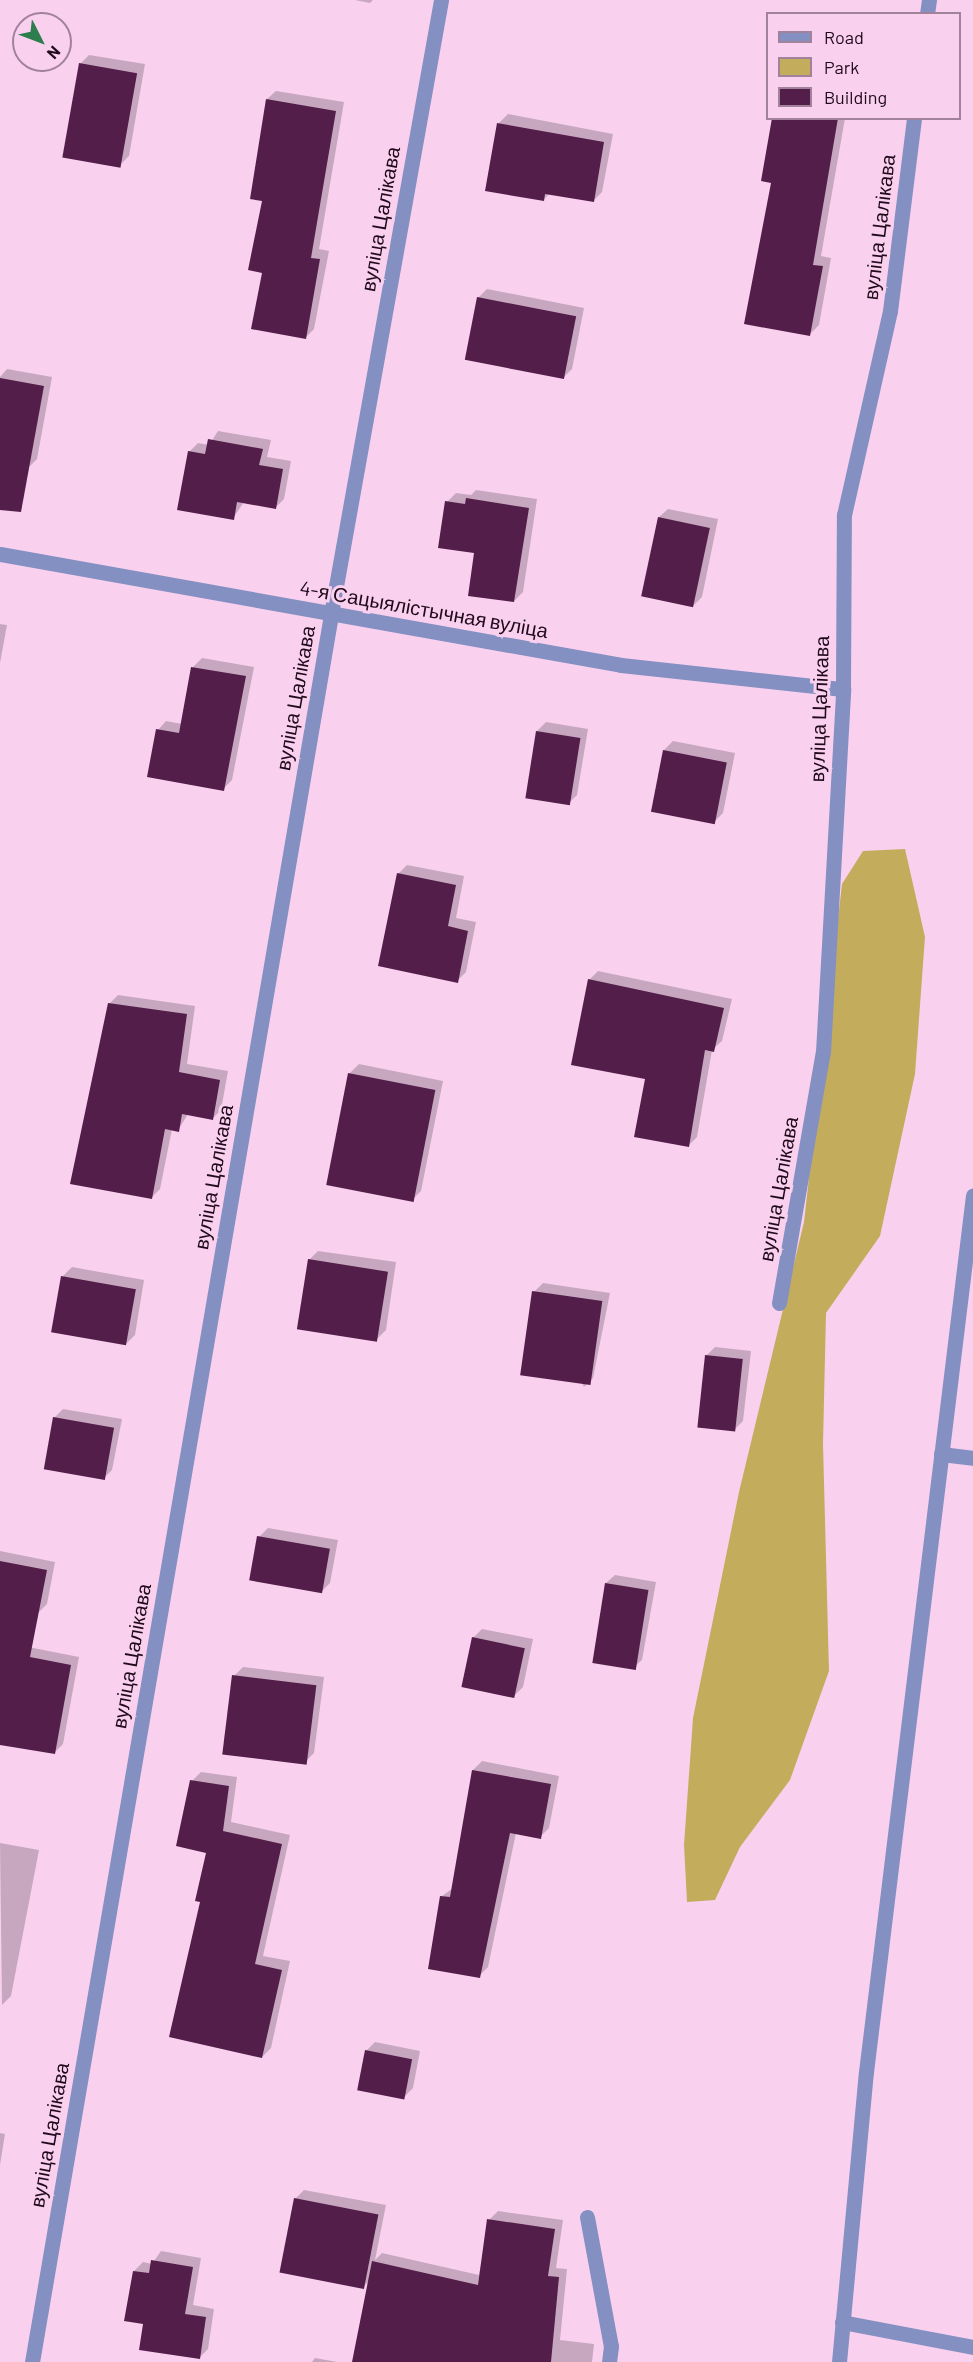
<!DOCTYPE html>
<html>
<head>
<meta charset="utf-8">
<style>
	body { margin:0 }
	#map { position:relative; width:973px; height:2362px; overflow:hidden; background:#f9d1ef; font-family:Barlow,sans-serif }
	div>[style] { position:absolute }
	[style*='--x'] { left:calc(var(--x)*1px); top:calc(var(--y)*1px); width:calc(var(--w)*1px); rotate:calc(var(--a)*1deg) }
	.green>* { inset:0; background:#c3ad5d }
	.shadow>* { inset:0; background:#0003 }
	.building>* { inset:0; background:#531e4a; transform-origin:0 0 }
	.lane>* { height:15px; margin:-7.5px; padding:0 7.5px; transform-origin:7.5px; border-radius:7.5px; background:#848fc2 }
	.street>* { height:15px; margin:-7.5px; padding:0 7.5px; transform-origin:7.5px; border-radius:7.5px; background:#848fc2 }
	span { translate:-50% -50%; white-space:nowrap; text-align:center; line-height:1.15; -webkit-text-stroke:6px #f9d1ef; paint-order:stroke }
	.street-label { font-size:20px; color:#200a1c }
	.legend { position:absolute; left:766px; top:12px; width:195px; height:108px; box-sizing:border-box; background:#f9d1ef; border:2px solid #a2819b; margin:0; padding:8px 10px; list-style:none; font-size:18px; color:#200a1c }
	.legend li { display:flex; align-items:center; gap:12px; height:30px }
	.legend b { width:30px; border:2px solid #a2819b }
	.north { position:absolute; left:12px; top:12px; width:60px; height:60px; box-sizing:border-box; background:#f9d1ef; border:2px solid #a2819b; border-radius:50%; rotate:132deg; font-size:16px; font-weight:700; line-height:24px; text-align:center; color:#200a1c }
	.north::after { content:''; display:block; margin:auto; width:21px; height:27px; background:#2d7e4f; clip-path:polygon(50% 0,100% 100%,50% 72%,0 100%) }
</style>
</head>
<body>
<div id="map">
	<div class="green">
		<div style="clip-path:polygon(905px 849px,925px 937px,915px 1074px,880px 1236px,826px 1313px,823px 1444px,829px 1671px,790px 1780px,740px 1847px,715px 1900px,687px 1902px,684px 1845px,693px 1718px,739px 1492px,804px 1222px,842px 884px,863px 851px)"></div>
	</div>
	<div class="shadow">
		<div style="clip-path:polygon(355px 0,373px 0,370px 3px)"></div>
		<div style="clip-path:polygon(89px 55px,145px 64px,129px 156px,120px 165px,80px 64px)"></div>
		<div style="clip-path:polygon(276px 91px,344px 102px,319px 249px,329px 251px,314px 329px,305px 338px,264px 272px,267px 99px)"></div>
		<div style="clip-path:polygon(508px 114px,613px 134px,602px 192px,593px 201px,550px 193px,544px 199px,499px 123px)"></div>
		<div style="clip-path:polygon(773px 118px,845px 118px,821px 256px,831px 258px,819px 325px,810px 334px)"></div>
		<div style="clip-path:polygon(487px 289px,584px 308px,572px 369px,563px 378px,478px 298px)"></div>
		<div style="clip-path:polygon(7px 369px,52px 377px,37px 459px,28px 468px,0 463px,0 377px)"></div>
		<div style="clip-path:polygon(218px 431px,271px 440px,267px 457px,291px 461px,284px 499px,275px 508px,244px 502px,233px 518px,189px 452px,198px 443px,209px 445px)"></div>
		<div style="clip-path:polygon(476px 490px,537px 499px,523px 592px,514px 601px,476px 551px,447px 502px,456px 493px,471px 495px)"></div>
		<div style="clip-path:polygon(668px 509px,718px 519px,702px 597px,693px 606px,659px 517px)"></div>
		<div style="clip-path:polygon(0 624px,7px 625px,0 663px)"></div>
		<div style="clip-path:polygon(202px 658px,254px 667px,232px 780px,223px 789px,158px 730px,166px 721px,182px 724px,193px 667px)"></div>
		<div style="clip-path:polygon(546px 722px,588px 729px,577px 795px,568px 804px,537px 731px)"></div>
		<div style="clip-path:polygon(673px 741px,735px 753px,723px 813px,714px 822px,664px 750px)"></div>
		<div style="clip-path:polygon(407px 865px,464px 876px,456px 918px,476px 922px,466px 972px,457px 981px,398px 874px)"></div>
		<div style="clip-path:polygon(598px 971px,732px 999px,722px 1041px,712px 1050px,697px 1137px,688px 1146px,589px 980px)"></div>
		<div style="clip-path:polygon(118px 995px,195px 1006px,187px 1064px,228px 1071px,221px 1110px,212px 1119px,188px 1114px,178px 1130px,172px 1129px,160px 1189px,151px 1198px,109px 1004px)"></div>
		<div style="clip-path:polygon(359px 1064px,443px 1081px,421px 1191px,412px 1200px,350px 1073px)"></div>
		<div style="clip-path:polygon(318px 1251px,396px 1262px,386px 1330px,377px 1339px,309px 1260px)"></div>
		<div style="clip-path:polygon(72px 1267px,144px 1280px,135px 1335px,126px 1344px,63px 1276px)"></div>
		<div style="clip-path:polygon(543px 1283px,610px 1293px,593px 1378px,584px 1387px,534px 1292px)"></div>
		<div style="clip-path:polygon(715px 1347px,751px 1351px,743px 1421px,734px 1430px,706px 1356px)"></div>
		<div style="clip-path:polygon(63px 1409px,122px 1419px,112px 1470px,103px 1479px,54px 1418px)"></div>
		<div style="clip-path:polygon(268px 1528px,338px 1540px,330px 1583px,321px 1592px,259px 1537px)"></div>
		<div style="clip-path:polygon(0 1551px,55px 1562px,47px 1604px,38px 1613px,0 1605px)"></div>
		<div style="clip-path:polygon(615px 1575px,656px 1582px,642px 1660px,633px 1668px,606px 1583px)"></div>
		<div style="clip-path:polygon(482px 1629px,533px 1639px,523px 1687px,514px 1696px,473px 1638px)"></div>
		<div style="clip-path:polygon(8px 1643px,79px 1657px,63px 1744px,54px 1753px,0 1743px,0 1651px)"></div>
		<div style="clip-path:polygon(243px 1667px,324px 1677px,314px 1753px,305px 1762px,234px 1676px)"></div>
		<div style="clip-path:polygon(482px 1761px,559px 1776px,549px 1828px,540px 1837px,516px 1833px,488px 1967px,479px 1976px,442px 1896px,453px 1888px,473px 1770px)"></div>
		<div style="clip-path:polygon(201px 1772px,237px 1777px,231px 1822px,290px 1835px,263px 1956px,290px 1961px,271px 2048px,262px 2057px,202px 1901px,207px 1852px,192px 1781px)"></div>
		<div style="clip-path:polygon(0 1843px,39px 1850px,11px 1996px,2px 2005px)"></div>
		<div style="clip-path:polygon(375px 2042px,420px 2051px,413px 2088px,404px 2097px,366px 2051px)"></div>
		<div style="clip-path:polygon(0 2133px,5px 2134px,0 2165px)"></div>
		<div style="clip-path:polygon(304px 2190px,386px 2205px,375px 2260px,382px 2253px,479px 2275px,489px 2220px,498px 2211px,563px 2220px,556px 2268px,567px 2269px,560px 2340px,594px 2344px,592px 2362px,354px 2362px,370px 2280px,363px 2287px,295px 2199px)"></div>
		<div style="clip-path:polygon(161px 2251px,201px 2258px,193px 2305px,214px 2309px,208px 2349px,199px 2358px,145px 2323px,134px 2271px,143px 2262px,152px 2264px)"></div>
		<div style="clip-path:polygon(315px 2358px,337px 2362px,312px 2362px)"></div>
	</div>
	<div class="building">
		<div style="left:79px;top:63px;width:59px;height:96px;rotate:10deg"></div>
		<div style="clip-path:polygon(266px 99px,336px 111px,311px 258px,320px 259px,306px 339px,251px 329px,262px 273px,248px 270px,262px 201px,250px 199px)"></div>
		<div style="clip-path:polygon(772px 118px,838px 118px,813px 265px,823px 266px,810px 336px,744px 324px,771px 183px,761px 181px)"></div>
		<div style="clip-path:polygon(497px 123px,604px 142px,594px 202px,545px 194px,544px 201px,485px 191px)"></div>
		<div style="left:477px;top:297px;width:101px;height:64px;rotate:11deg"></div>
		<div style="clip-path:polygon(0 378px,44px 386px,21px 512px,0 510px)"></div>
		<div style="clip-path:polygon(208px 439px,263px 449px,259px 465px,283px 469px,276px 509px,237px 502px,234px 520px,177px 510px,188px 451px,205px 454px)"></div>
		<div style="clip-path:polygon(466px 498px,529px 508px,514px 602px,468px 596px,474px 553px,438px 548px,445px 501px,465px 504px)"></div>
		<div style="left:658px;top:517px;width:53px;height:81px;rotate:12deg"></div>
		<div style="clip-path:polygon(191px 667px,246px 676px,224px 791px,147px 777px,156px 729px,179px 733px)"></div>
		<div style="left:536px;top:731px;width:45px;height:68px;rotate:9deg"></div>
		<div style="left:663px;top:750px;width:65px;height:63px;rotate:11deg"></div>
		<div style="clip-path:polygon(397px 873px,456px 885px,448px 926px,468px 931px,458px 983px,378px 966px)"></div>
		<div style="clip-path:polygon(588px 979px,724px 1008px,714px 1052px,705px 1050px,689px 1147px,634px 1137px,645px 1079px,571px 1065px)"></div>
		<div style="clip-path:polygon(108px 1003px,187px 1014px,179px 1072px,220px 1080px,213px 1120px,182px 1114px,179px 1132px,165px 1129px,152px 1199px,70px 1184px)"></div>
		<div style="left:348px;top:1073px;width:89px;height:114px;rotate:11deg"></div>
		<div style="left:308px;top:1259px;width:81px;height:71px;rotate:9deg"></div>
		<div style="left:61px;top:1276px;width:76px;height:57px;rotate:10deg"></div>
		<div style="left:532px;top:1291px;width:71px;height:85px;rotate:8deg"></div>
		<div style="left:705px;top:1355px;width:38px;height:73px;rotate:6deg"></div>
		<div style="left:53px;top:1417px;width:62px;height:53px;rotate:10deg"></div>
		<div style="left:257px;top:1536px;width:74px;height:45px;rotate:10deg"></div>
		<div style="clip-path:polygon(0 1561px,47px 1570px,30px 1657px,71px 1665px,55px 1754px,0 1745px)"></div>
		<div style="left:605px;top:1583px;width:44px;height:81px;rotate:9deg"></div>
		<div style="left:472px;top:1637px;width:54px;height:51px;rotate:12deg"></div>
		<div style="left:232px;top:1675px;width:85px;height:80px;rotate:7deg"></div>
		<div style="clip-path:polygon(472px 1770px,551px 1784px,541px 1839px,510px 1833px,480px 1978px,428px 1969px,440px 1896px,450px 1897px)"></div>
		<div style="clip-path:polygon(190px 1780px,229px 1786px,223px 1831px,282px 1844px,255px 1964px,282px 1970px,262px 2058px,169px 2037px,200px 1902px,195px 1901px,206px 1853px,176px 1846px)"></div>
		<div style="left:365px;top:2050px;width:48px;height:41px;rotate:11deg"></div>
		<div style="left:294px;top:2198px;width:86px;height:76px;rotate:11deg"></div>
		<div style="clip-path:polygon(487px 2219px,555px 2229px,548px 2276px,559px 2277px,551px 2362px,352px 2362px,372px 2261px,478px 2285px)"></div>
		<div style="clip-path:polygon(151px 2260px,193px 2267px,185px 2314px,206px 2317px,200px 2359px,139px 2350px,143px 2324px,124px 2321px,133px 2271px,149px 2273px)"></div>
	</div>
	<div class="lane">
		<div style="--x:941;--y:1454;--w:32;--a:7"></div>
		<div style="--x:587;--y:2217;--w:131;--a:79.5"></div>
		<div style="--x:611;--y:2346;--w:16;--a:97"></div>
		<div style="--x:842;--y:2322;--w:133;--a:10.8"></div>
		<div style="--x:839;--y:2362;--w:291;--a:-84.7"></div>
		<div style="--x:866;--y:2072;--w:883;--a:-83.04"></div>
	</div>
	<div class="street">
		<div style="--x:927;--y:14;--w:14;--a:-82"></div>
		<div style="--x:0;--y:554;--w:631;--a:10.13"></div>
		<div style="--x:621;--y:665;--w:223;--a:6.2"></div>
		<div style="--x:779;--y:1303;--w:255;--a:-80.1"></div>
		<div style="--x:823;--y:1052;--w:364;--a:-86.8"></div>
		<div style="--x:843;--y:689;--w:174;--a:-89.7"></div>
		<div style="--x:844;--y:515;--w:209;--a:-77.3"></div>
		<div style="--x:890;--y:311;--w:194;--a:-82.9"></div>
		<div style="--x:32;--y:2362;--w:1773;--a:-80.29"></div>
		<div style="--x:331;--y:614;--w:624;--a:-79.84"></div>
	</div>
	<div class="street-label">
		<span style="left:380px;top:219px;rotate:-80deg">вуліца Цалікава</span>
		<span style="left:879px;top:227px;rotate:-83deg">вуліца Цалікава</span>
		<span style="left:424px;top:609px;rotate:10deg">4-я Сацыялістычная вуліца</span>
		<span style="left:295px;top:698px;rotate:-80deg">вуліца Цалікава</span>
		<span style="left:819px;top:709px;rotate:-88deg">вуліца Цалікава</span>
		<span style="left:213px;top:1177px;rotate:-80deg">вуліца Цалікава</span>
		<span style="left:778px;top:1189px;rotate:-80deg">вуліца Цалікава</span>
		<span style="left:131px;top:1656px;rotate:-80deg">вуліца Цалікава</span>
		<span style="left:49px;top:2135px;rotate:-80deg">вуліца Цалікава</span>
	</div>
	<ul class="legend">
	<li><b style="height:8px;background:#848fc2"></b>Road</li>
	<li><b style="height:16px;background:#c3ad5d"></b>Park</li>
	<li><b style="height:16px;background:#531e4a"></b>Building</li>
	</ul>
	<div class="north">N</div>
</div>
</body>
</html>
